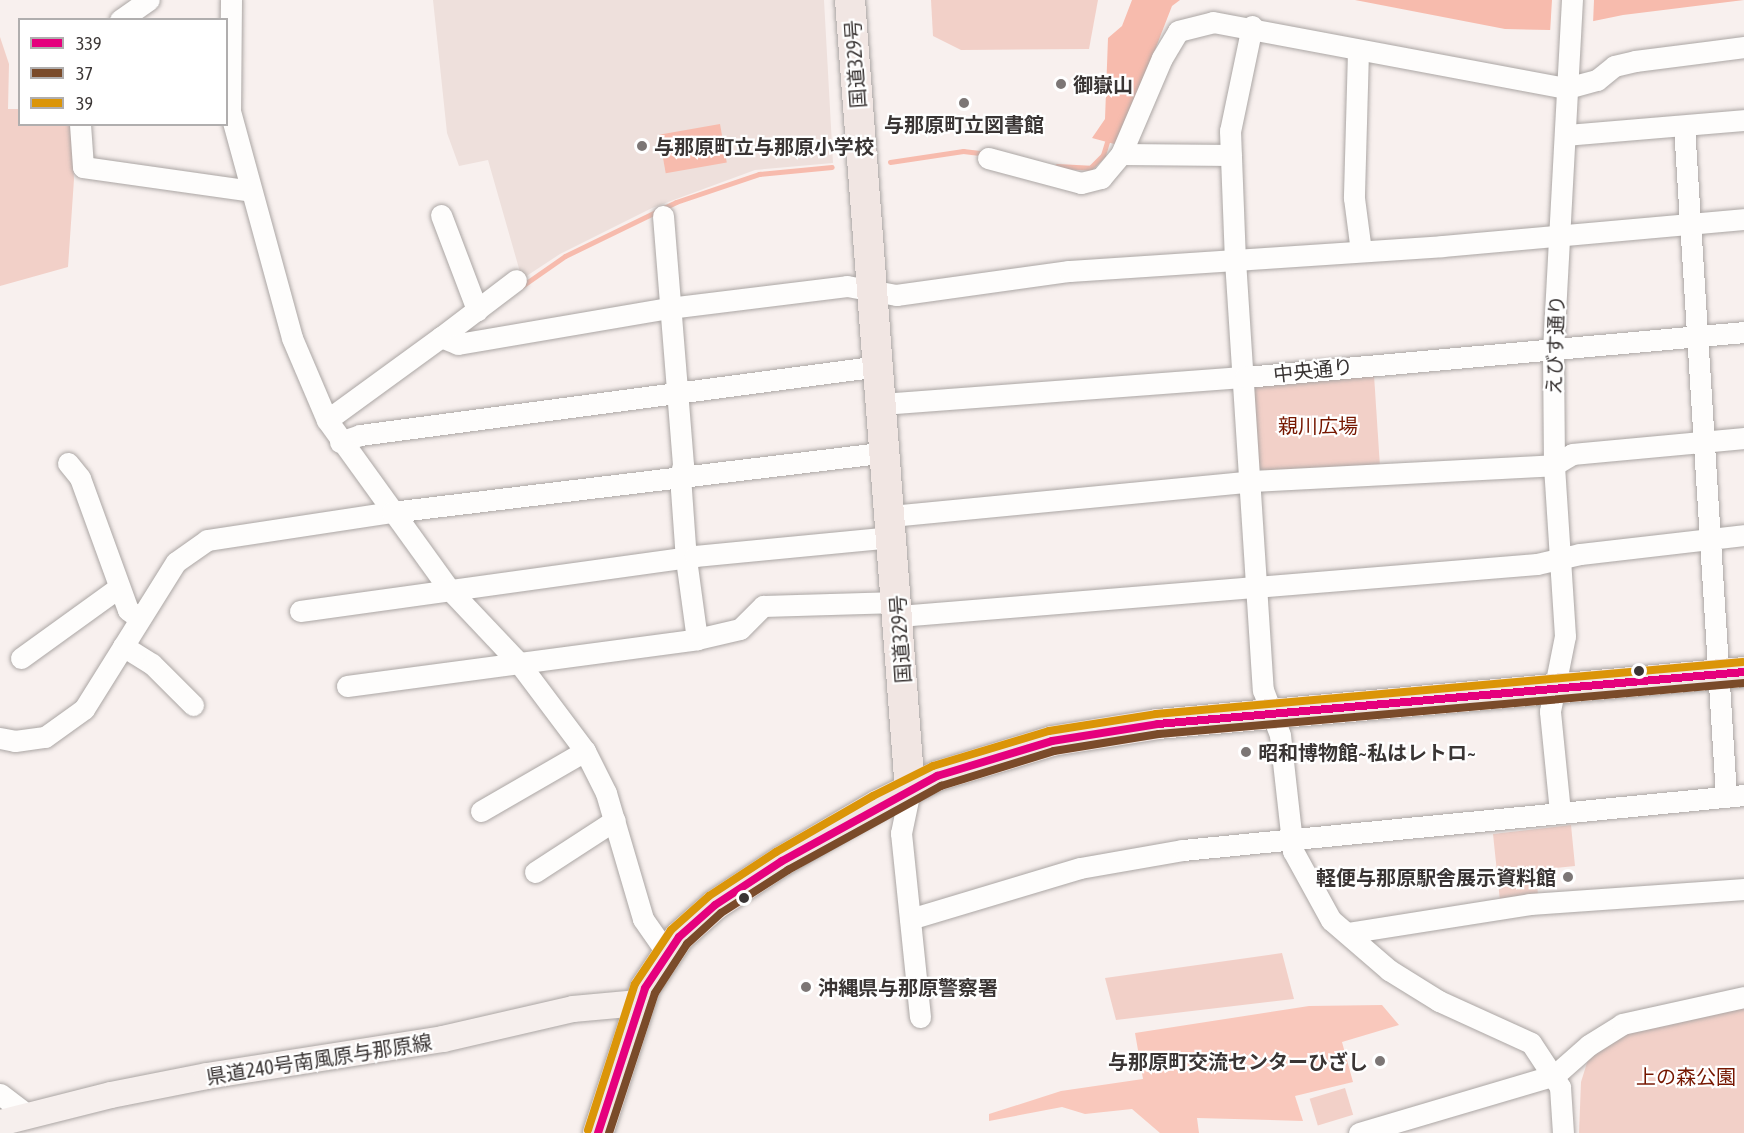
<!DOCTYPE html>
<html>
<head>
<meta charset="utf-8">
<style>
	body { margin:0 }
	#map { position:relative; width:1744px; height:1133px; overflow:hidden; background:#f8f0ee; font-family:"Asap Condensed","Noto Sans JP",sans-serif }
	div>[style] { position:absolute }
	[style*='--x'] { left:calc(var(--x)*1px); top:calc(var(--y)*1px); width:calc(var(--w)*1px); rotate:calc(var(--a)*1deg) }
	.built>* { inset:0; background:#eee0dc }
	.green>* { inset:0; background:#f2d0c8; transform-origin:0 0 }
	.forest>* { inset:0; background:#f9c8bc }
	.water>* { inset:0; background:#f7bbad; transform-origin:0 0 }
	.pier>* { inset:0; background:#f8f0ee }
	.stream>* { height:5px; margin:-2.5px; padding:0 2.5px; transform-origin:2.5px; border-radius:2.5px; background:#f7bbad }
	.roads { filter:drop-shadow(0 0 2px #aba6a4) drop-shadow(0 0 2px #aba6a4) }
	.minor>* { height:21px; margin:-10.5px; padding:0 10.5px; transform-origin:10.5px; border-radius:10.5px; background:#fefdfc }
	.major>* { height:26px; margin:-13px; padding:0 13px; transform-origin:13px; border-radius:13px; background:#f6efed }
	.highway>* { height:30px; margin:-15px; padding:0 15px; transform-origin:15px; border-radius:15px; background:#f1e6e3 }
	.bus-1>* { height:8px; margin:-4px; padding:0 4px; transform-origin:4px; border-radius:4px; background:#e5007d }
	.bus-2>* { height:8px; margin:-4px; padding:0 4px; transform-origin:4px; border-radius:4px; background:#7a4b2a }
	.bus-3>* { height:8px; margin:-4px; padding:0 4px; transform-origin:4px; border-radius:4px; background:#db9508 }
	.dots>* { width:16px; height:16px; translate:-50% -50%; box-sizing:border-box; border:3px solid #fff; border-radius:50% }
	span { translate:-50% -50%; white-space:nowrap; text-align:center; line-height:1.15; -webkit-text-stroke:4.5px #fff; paint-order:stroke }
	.street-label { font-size:20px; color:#3a3534 }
	.poi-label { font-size:20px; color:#3a3534; font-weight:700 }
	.left { translate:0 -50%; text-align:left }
	.right { translate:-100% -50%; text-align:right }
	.park-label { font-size:20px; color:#761700 }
	.legend { position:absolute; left:18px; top:18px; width:210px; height:108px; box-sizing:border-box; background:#fff; border:2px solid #b0aeae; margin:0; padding:8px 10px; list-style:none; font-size:18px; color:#3a3534 }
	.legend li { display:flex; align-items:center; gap:12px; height:30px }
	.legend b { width:30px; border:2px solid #b0aeae }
</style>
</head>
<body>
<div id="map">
	<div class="built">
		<div style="clip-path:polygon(433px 0,824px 0,833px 163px,755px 170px,652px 208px,560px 254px,522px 279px,488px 160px,459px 166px,447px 133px)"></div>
	</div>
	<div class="green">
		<div style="clip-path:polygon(931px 0,1098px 0,1089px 49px,961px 50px,933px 36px)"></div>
		<div style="clip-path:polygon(0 37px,9px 64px,8px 109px,19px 109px,20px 124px,71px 125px,74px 179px,68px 267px,0 286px)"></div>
		<div style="clip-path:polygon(1374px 375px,1380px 467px,1269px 474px,1258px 468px,1254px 386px)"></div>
		<div style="clip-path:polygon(1571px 825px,1575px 866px,1536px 870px,1538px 896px,1500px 901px,1493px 834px)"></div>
		<div style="clip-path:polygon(1282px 953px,1294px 999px,1116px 1020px,1105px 978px)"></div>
		<div style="clip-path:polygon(1744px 1006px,1744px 1133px,1579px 1133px,1581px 1082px,1590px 1053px,1626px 1031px)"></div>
		<div style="left:1345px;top:1088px;width:28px;height:37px;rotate:73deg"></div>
	</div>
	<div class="forest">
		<div style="clip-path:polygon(1382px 1005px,1399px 1025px,1342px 1042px,1353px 1082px,1295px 1096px,1303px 1121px,1197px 1118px,1199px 1133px,1160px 1133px,1132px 1109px,1085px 1114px,1062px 1107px,989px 1121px,989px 1114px,1061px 1091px,1143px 1079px,1135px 1033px,1309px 1006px)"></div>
	</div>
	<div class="water">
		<div style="clip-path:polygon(1132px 0,1180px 0,1172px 6px,1118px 145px,1092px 138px,1105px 119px,1108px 38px,1122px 26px)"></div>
		<div style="clip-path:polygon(1355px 0,1744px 0,1623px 15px,1550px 30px,1505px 29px)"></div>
		<div style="left:720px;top:124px;width:39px;height:62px;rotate:80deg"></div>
	</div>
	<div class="pier">
		<div style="clip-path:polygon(1552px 0,1594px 0,1593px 24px,1550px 33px)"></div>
	</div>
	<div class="stream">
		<div style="--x:890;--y:162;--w:74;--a:-8.6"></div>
		<div style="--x:963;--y:151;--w:23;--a:7"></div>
		<div style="--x:1057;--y:166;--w:33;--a:3"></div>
		<div style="--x:1090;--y:168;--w:18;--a:-45"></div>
		<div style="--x:1103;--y:155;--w:14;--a:-73"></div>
		<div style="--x:522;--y:286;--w:52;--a:-34.9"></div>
		<div style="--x:565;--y:256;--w:123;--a:-25.9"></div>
		<div style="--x:676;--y:202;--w:88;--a:-18.6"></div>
		<div style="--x:759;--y:174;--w:73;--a:-5.5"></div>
	</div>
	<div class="roads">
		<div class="minor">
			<div style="--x:231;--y:0;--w:111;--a:90.5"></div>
			<div style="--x:230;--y:111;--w:235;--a:74.7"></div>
			<div style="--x:292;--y:338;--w:89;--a:66.9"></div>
			<div style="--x:327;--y:420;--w:208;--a:54.2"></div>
			<div style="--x:449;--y:589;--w:102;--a:46.6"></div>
			<div style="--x:519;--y:663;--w:110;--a:53.1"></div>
			<div style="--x:585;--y:751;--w:47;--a:63.4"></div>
			<div style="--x:606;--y:793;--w:131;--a:73.6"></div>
			<div style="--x:643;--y:919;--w:40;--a:55.1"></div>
			<div style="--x:120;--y:20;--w:35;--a:-35"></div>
			<div style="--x:1252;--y:26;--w:107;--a:101.8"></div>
			<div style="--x:1230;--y:131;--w:129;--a:87.8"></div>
			<div style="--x:1235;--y:260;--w:431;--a:86.3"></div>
			<div style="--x:1263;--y:690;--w:48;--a:69.3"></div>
			<div style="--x:1280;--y:735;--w:117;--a:83.6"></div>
			<div style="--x:1293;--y:851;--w:79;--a:61.2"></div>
			<div style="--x:1331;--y:920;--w:77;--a:40.8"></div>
			<div style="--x:1389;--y:970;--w:59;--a:31.8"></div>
			<div style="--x:1439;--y:1001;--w:101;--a:24.5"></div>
			<div style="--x:1531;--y:1043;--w:53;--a:56.6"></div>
			<div style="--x:1560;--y:1087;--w:46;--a:86.3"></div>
			<div style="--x:1358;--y:51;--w:147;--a:91.6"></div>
			<div style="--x:1354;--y:198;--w:53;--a:82.5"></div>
			<div style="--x:80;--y:124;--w:43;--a:86"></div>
			<div style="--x:83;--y:167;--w:170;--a:8.1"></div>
			<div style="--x:1684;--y:126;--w:671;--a:86.41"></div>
			<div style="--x:1566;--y:135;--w:179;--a:-4.8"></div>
			<div style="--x:1121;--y:154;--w:110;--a:0.5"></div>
			<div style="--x:988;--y:158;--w:96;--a:15"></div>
			<div style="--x:1081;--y:183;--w:21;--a:-14"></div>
			<div style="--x:1101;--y:178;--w:31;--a:-50"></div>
			<div style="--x:1121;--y:154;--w:104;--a:-66.9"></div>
			<div style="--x:1162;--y:58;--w:31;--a:-59"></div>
			<div style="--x:1178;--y:31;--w:36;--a:-14"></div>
			<div style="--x:1213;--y:22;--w:360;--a:10.6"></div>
			<div style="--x:1567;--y:88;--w:31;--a:-15"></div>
			<div style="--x:1597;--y:80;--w:22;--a:-39"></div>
			<div style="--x:1614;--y:66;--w:22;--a:-13"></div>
			<div style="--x:1635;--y:61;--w:110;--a:-7.3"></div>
			<div style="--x:441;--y:215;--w:102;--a:69.2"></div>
			<div style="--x:663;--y:216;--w:250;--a:85.4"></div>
			<div style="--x:683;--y:465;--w:11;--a:105"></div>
			<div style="--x:680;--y:476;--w:83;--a:85.9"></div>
			<div style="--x:686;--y:559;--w:81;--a:82.2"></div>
			<div style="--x:441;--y:337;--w:94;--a:-37.2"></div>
			<div style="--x:882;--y:404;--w:364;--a:-4.3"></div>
			<div style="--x:1245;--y:377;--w:501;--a:-5.15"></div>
			<div style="--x:327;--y:420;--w:141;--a:-36.1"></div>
			<div style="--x:441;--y:337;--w:18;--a:22"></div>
			<div style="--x:458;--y:344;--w:214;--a:-9.7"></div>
			<div style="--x:669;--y:308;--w:179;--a:-7"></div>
			<div style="--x:847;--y:286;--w:50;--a:10.4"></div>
			<div style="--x:896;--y:295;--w:175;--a:-7.9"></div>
			<div style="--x:1069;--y:271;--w:374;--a:-3.8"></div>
			<div style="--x:1442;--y:246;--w:303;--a:-5.1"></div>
			<div style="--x:340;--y:442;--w:21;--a:-19"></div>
			<div style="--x:360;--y:435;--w:524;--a:-7.57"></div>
			<div style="--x:68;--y:463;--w:19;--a:51"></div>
			<div style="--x:80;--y:478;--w:140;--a:70"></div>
			<div style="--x:128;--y:610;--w:14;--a:36"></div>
			<div style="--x:891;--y:516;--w:363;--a:-5.5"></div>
			<div style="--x:1252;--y:481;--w:302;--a:-3"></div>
			<div style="--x:1554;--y:465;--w:21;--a:-31"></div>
			<div style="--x:1572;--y:454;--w:173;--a:-5.3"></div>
			<div style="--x:300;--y:611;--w:399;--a:-7.9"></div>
			<div style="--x:695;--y:556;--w:198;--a:-5.5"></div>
			<div style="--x:899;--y:616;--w:640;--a:-4.66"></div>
			<div style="--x:1537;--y:564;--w:44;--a:-13.1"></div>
			<div style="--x:1580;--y:554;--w:165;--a:-6.6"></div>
			<div style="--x:123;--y:646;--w:34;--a:32"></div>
			<div style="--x:152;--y:664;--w:58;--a:45"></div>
			<div style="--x:21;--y:658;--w:120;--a:-35.8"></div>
			<div style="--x:347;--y:686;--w:353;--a:-7.6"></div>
			<div style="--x:697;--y:639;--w:44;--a:-13.1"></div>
			<div style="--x:740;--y:629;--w:33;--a:-45"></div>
			<div style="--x:763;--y:606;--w:135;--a:-1.7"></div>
			<div style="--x:0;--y:738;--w:15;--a:11"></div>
			<div style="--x:15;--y:741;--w:30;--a:-8"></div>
			<div style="--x:45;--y:737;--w:48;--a:-35.7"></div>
			<div style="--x:84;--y:709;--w:173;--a:-58"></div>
			<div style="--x:176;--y:562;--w:38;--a:-35"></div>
			<div style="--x:207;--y:540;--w:187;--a:-8.6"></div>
			<div style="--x:392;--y:512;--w:497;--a:-6.9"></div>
			<div style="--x:910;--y:790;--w:44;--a:101.8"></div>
			<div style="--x:901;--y:833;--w:185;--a:84.1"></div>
			<div style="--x:481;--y:811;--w:120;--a:-30"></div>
			<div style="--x:1560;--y:812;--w:101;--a:-95.7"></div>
			<div style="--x:1550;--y:711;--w:76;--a:-78.7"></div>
			<div style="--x:1565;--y:636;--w:171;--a:-93.7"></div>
			<div style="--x:1554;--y:465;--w:115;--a:-90.5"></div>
			<div style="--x:1553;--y:350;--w:351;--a:-86.9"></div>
			<div style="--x:535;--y:872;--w:95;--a:-33"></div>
			<div style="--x:910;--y:919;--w:177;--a:-16.7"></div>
			<div style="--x:1080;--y:868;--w:105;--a:-9.9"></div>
			<div style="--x:1183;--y:850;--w:564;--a:-5.6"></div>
			<div style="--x:1347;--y:933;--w:185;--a:-9"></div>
			<div style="--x:1530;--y:904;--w:215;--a:-4"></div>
			<div style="--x:0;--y:1094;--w:35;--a:37"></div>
			<div style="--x:1359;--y:1133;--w:204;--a:-16.5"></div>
			<div style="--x:1555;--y:1075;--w:45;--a:-41.4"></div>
			<div style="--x:1589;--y:1045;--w:39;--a:-32"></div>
			<div style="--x:1622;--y:1024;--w:125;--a:-12.5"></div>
		</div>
		<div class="major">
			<div style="--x:0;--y:1123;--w:114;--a:-14.2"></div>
			<div style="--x:111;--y:1095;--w:98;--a:-11.2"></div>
			<div style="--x:207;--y:1076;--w:239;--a:-8.9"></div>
			<div style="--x:443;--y:1039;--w:133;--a:-13"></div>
			<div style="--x:573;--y:1009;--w:66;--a:-5.2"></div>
		</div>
		<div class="highway">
			<div style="--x:850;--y:0;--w:792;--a:85.66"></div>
			<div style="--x:598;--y:1133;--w:152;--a:-72"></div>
			<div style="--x:645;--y:988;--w:61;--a:-56.3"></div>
			<div style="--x:679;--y:937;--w:48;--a:-41.6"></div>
			<div style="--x:715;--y:905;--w:80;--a:-33.3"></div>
			<div style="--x:782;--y:861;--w:111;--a:-30.3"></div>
			<div style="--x:878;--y:805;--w:66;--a:-26.2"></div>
			<div style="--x:937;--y:776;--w:120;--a:-16.9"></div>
			<div style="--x:1052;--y:741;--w:107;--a:-9.1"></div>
			<div style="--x:1158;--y:724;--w:588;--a:-5.07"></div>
		</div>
	</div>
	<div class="bus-1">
		<div style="--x:598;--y:1133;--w:152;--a:-72"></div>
		<div style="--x:645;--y:988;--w:61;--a:-56.3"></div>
		<div style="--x:679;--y:937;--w:48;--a:-41.6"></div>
		<div style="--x:715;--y:905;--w:80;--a:-33.3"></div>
		<div style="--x:782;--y:861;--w:177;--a:-28.7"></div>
		<div style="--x:937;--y:776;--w:120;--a:-16.9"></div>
		<div style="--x:1052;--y:741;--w:107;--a:-9.1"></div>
		<div style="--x:1158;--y:724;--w:588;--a:-5.07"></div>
	</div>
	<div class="bus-2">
		<div style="--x:609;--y:1133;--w:147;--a:-71.8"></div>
		<div style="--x:655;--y:993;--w:59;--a:-56.9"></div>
		<div style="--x:687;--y:944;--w:46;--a:-42.4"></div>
		<div style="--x:721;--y:913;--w:80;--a:-32.7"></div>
		<div style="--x:788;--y:870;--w:175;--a:-28.8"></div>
		<div style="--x:941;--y:786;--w:118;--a:-17.2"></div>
		<div style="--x:1054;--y:751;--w:106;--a:-9.2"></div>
		<div style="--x:1159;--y:734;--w:587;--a:-4.98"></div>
	</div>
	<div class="bus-3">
		<div style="--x:588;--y:1130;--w:153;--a:-72.2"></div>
		<div style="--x:635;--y:984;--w:65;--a:-56.3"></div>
		<div style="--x:671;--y:930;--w:51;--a:-41.8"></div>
		<div style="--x:709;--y:896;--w:80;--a:-33.3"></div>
		<div style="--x:776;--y:852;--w:112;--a:-30"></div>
		<div style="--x:873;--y:796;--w:67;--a:-26.6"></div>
		<div style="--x:933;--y:766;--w:121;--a:-16.8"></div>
		<div style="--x:1049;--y:731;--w:108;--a:-9"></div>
		<div style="--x:1156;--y:714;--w:589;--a:-5.06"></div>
	</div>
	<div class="dots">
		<div style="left:1061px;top:84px;background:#7c7675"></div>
		<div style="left:964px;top:103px;background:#7c7675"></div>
		<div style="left:642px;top:146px;background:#7c7675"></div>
		<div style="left:1639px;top:671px;background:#3a3534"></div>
		<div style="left:1246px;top:752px;background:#7c7675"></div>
		<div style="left:1568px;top:877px;background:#7c7675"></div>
		<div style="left:744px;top:898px;background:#3a3534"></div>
		<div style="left:806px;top:987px;background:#7c7675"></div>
		<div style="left:1380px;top:1061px;background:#7c7675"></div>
	</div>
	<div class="street-label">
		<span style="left:855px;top:64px;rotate:-94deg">国道329号</span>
		<span style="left:1555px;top:345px;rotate:-88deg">えびす通り</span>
		<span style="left:1313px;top:370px;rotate:-6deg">中央通り</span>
		<span style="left:900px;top:639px;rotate:-94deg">国道329号</span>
		<span style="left:319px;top:1059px;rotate:-9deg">県道240号南風原与那原線</span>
	</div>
	<div class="poi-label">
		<span class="left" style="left:1073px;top:84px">御嶽山</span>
		<span style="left:964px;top:124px">与那原町立図書館</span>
		<span class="left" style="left:654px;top:146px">与那原町立与那原小学校</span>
		<span class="left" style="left:1258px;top:752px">昭和博物館~私はレトロ~</span>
		<span class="right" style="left:1556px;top:877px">軽便与那原駅舎展示資料館</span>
		<span class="left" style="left:818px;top:987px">沖縄県与那原警察署</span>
		<span class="right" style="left:1368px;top:1061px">与那原町交流センターひざし</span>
	</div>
	<div class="park-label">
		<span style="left:1318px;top:425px">親川広場</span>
		<span style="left:1686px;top:1076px">上の森公園</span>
	</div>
	<ul class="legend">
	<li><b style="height:8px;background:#e5007d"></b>339</li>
	<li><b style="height:8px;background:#7a4b2a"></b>37</li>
	<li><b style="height:8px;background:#db9508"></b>39</li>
	</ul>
</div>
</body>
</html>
